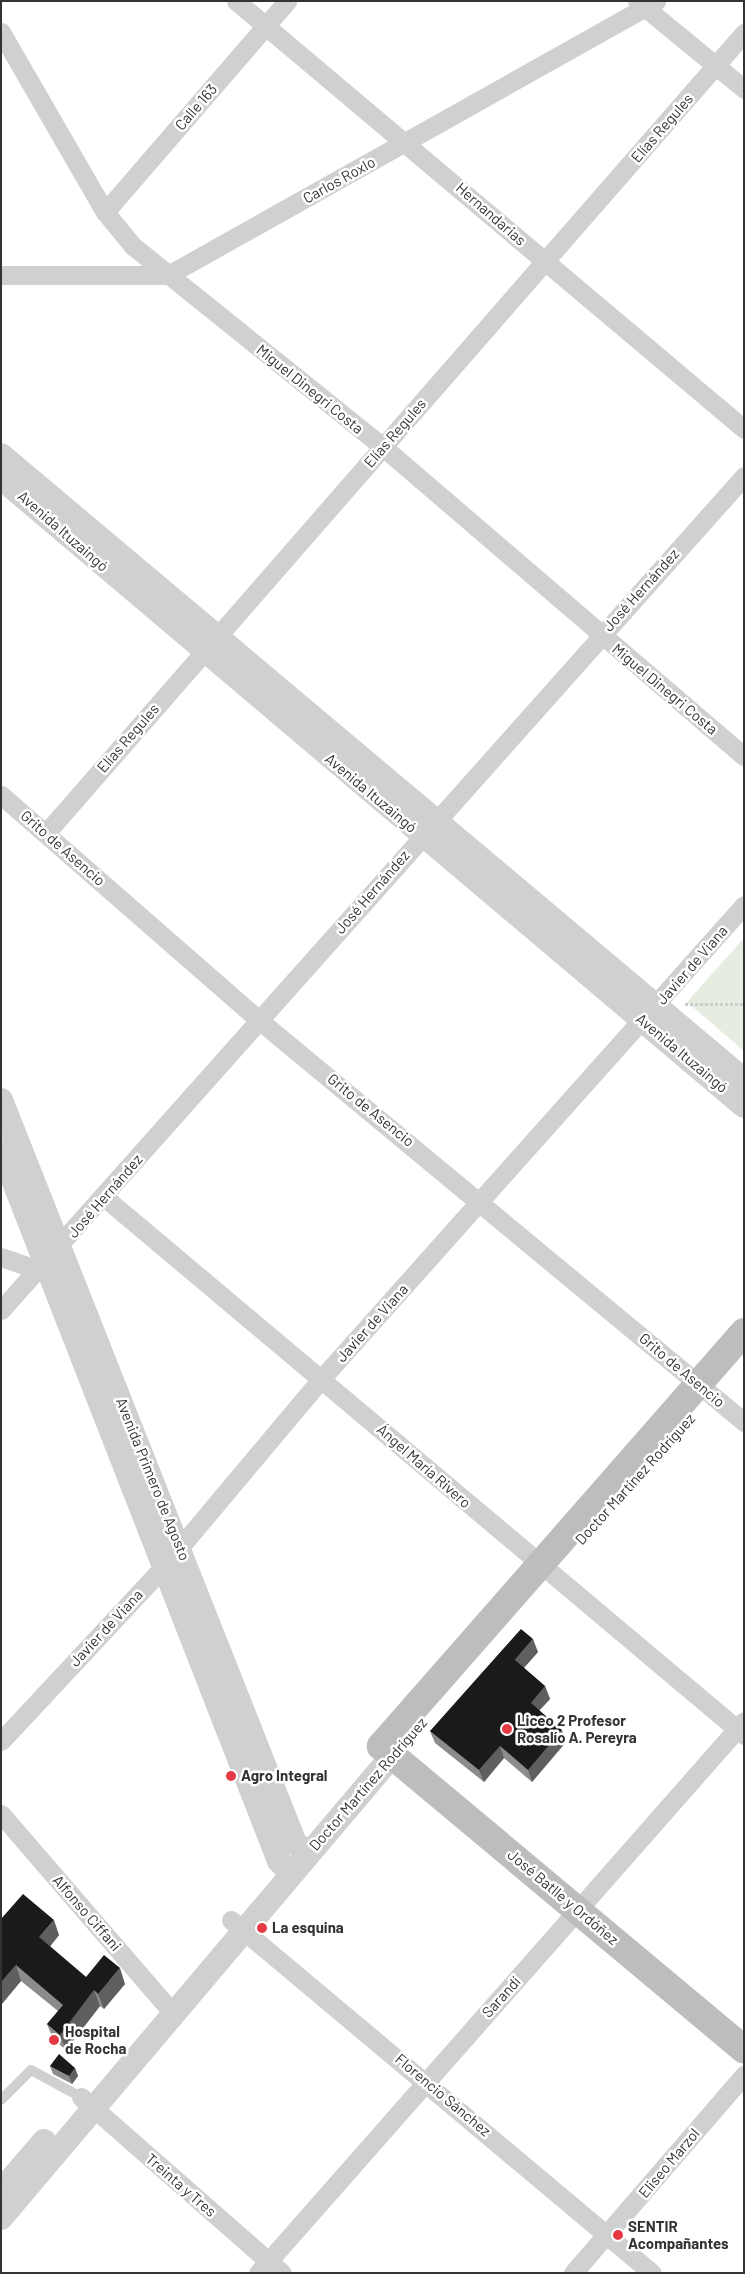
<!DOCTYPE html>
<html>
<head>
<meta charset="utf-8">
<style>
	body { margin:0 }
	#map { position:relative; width:745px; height:2274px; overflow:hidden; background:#fff; font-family:Barlow,sans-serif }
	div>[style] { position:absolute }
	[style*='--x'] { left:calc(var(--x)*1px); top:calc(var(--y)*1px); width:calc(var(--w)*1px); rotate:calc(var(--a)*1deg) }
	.green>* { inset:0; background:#e6ecdf }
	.path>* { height:3px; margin-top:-1.5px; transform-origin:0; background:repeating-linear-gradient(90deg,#cdcdcd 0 2.5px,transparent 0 5px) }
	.service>* { height:10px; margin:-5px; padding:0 5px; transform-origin:5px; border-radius:5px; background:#d0d0d0 }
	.minor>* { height:19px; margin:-9.5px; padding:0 9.5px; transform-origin:9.5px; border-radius:9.5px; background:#d0d0d0 }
	.tertiary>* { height:24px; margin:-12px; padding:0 12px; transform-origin:12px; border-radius:12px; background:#d0d0d0 }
	.secondary>* { height:28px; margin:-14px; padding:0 14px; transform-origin:14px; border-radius:14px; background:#bdbdbd }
	.wall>* { inset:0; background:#8c8c8c }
	.shaded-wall>* { inset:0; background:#5f5f5f }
	.building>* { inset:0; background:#1a1a1a }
	.dots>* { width:14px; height:14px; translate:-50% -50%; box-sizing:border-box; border:2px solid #fff; border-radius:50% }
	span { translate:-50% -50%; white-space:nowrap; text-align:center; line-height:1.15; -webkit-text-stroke:5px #fff; paint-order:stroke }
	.street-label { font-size:15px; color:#333 }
	.poi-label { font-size:15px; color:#333; font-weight:700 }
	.left { translate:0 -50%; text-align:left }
	.frame { position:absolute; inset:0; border:2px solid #333; pointer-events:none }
</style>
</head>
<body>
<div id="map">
	<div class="green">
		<div style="clip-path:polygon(744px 938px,744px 1051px,687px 1002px)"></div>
	</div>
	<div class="path">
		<div style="--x:685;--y:1004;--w:59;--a:0"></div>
	</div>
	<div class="service">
		<div style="--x:1;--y:2100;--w:42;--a:-45"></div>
		<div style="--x:31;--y:2070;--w:57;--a:28.4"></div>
	</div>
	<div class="minor">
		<div style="--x:236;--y:1;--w:664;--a:40.11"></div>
		<div style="--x:637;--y:1;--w:139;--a:39.4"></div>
		<div style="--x:1;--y:32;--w:208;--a:60"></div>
		<div style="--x:105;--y:212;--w:44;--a:50.5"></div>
		<div style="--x:133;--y:246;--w:321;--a:38.8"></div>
		<div style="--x:383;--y:447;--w:475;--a:40.6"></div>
		<div style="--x:105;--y:212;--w:279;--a:-49.2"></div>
		<div style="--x:1;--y:275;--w:167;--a:0"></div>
		<div style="--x:168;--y:275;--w:560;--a:-29.31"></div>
		<div style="--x:1;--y:795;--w:344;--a:41.1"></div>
		<div style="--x:260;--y:1021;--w:629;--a:39.64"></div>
		<div style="--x:46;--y:833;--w:1062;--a:-48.9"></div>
		<div style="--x:104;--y:1197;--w:836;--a:40.05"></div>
		<div style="--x:1;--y:1257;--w:40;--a:18.9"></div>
		<div style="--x:1;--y:1310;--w:1117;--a:-48.3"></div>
		<div style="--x:1;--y:1741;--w:241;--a:-47"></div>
		<div style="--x:165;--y:1565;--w:244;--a:-50"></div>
		<div style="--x:322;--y:1378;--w:634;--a:-48.26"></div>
		<div style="--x:1;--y:1814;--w:262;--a:49.2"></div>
		<div style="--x:231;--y:1920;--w:549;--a:39.98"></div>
		<div style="--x:81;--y:2097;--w:267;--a:41.2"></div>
		<div style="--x:258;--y:2273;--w:735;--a:-48.64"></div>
		<div style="--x:573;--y:2273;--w:262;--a:-49.2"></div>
	</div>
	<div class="tertiary">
		<div style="--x:1;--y:455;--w:971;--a:40.07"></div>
		<div style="--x:1;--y:478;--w:973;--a:40.21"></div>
		<div style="--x:1;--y:1100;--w:799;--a:68.41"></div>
		<div style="--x:295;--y:1843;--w:16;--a:38"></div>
		<div style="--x:1;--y:1149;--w:764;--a:68.67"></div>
		<div style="--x:279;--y:1861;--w:17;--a:45"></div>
		<div style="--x:1;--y:2191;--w:66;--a:-49.3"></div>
		<div style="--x:1;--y:2218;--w:605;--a:-49.76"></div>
	</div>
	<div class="secondary">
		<div style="--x:744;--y:1332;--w:551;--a:131.24"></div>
		<div style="--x:381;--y:1746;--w:473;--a:39.9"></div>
	</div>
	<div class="wall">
		<div style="clip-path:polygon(538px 1652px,524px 1668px,545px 1686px,550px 1699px,539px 1711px,566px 1742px,532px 1782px,504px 1758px,484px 1782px,435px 1743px,430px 1731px)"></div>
		<div style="clip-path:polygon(1px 1919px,59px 1935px,50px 1946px,86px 1977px,125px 1984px,104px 2009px,100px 2006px,66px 2050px,53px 2039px,47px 2024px,58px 2011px,21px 1981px,1px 2005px)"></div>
		<div style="clip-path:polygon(50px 2066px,75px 2068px,78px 2076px,72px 2084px,53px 2074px)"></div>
	</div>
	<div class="shaded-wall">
		<div style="clip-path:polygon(533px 1639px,538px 1652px,519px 1673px,515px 1660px)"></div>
		<div style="clip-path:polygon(545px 1686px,550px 1699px,535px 1715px,531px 1703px)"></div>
		<div style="clip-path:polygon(562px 1730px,566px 1742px,532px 1782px,528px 1770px)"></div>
		<div style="clip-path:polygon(500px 1746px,504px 1758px,484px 1782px,479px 1770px)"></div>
		<div style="clip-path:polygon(54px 1920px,59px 1935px,45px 1953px,39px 1937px)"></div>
		<div style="clip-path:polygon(16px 1965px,21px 1981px,1px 2005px,1px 1982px)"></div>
		<div style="clip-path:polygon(120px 1968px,125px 1984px,104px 2009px,98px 1994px)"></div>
		<div style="clip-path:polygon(94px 1990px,100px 2006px,66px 2050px,60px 2035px)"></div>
		<div style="clip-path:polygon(75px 2068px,78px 2076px,72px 2084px,69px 2076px)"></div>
	</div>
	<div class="building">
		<div style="clip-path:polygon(521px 1629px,533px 1639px,515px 1660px,545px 1686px,531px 1703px,562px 1730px,528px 1770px,500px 1746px,479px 1770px,430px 1731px)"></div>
		<div style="clip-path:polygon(23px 1894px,54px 1920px,39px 1937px,86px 1977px,104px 1955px,120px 1968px,98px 1994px,94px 1990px,60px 2035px,47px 2024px,63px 2005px,16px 1965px,1px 1982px,1px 1919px)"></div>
		<div style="clip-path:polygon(59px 2054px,75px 2068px,69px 2076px,50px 2066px)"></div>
	</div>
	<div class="dots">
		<div style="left:507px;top:1729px;background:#e63946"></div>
		<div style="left:231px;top:1776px;background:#e63946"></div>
		<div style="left:262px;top:1928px;background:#e63946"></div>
		<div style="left:54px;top:2040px;background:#e63946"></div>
		<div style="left:618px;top:2235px;background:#e63946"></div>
	</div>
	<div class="street-label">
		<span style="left:196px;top:107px;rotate:-49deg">Calle 163</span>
		<span style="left:662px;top:128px;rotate:-49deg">Elías Regules</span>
		<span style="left:339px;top:180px;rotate:-29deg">Carlos Roxlo</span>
		<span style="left:491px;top:214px;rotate:41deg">Hernandarias</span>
		<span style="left:310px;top:389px;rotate:39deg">Miguel Dinegri Costa</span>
		<span style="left:395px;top:433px;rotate:-49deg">Elías Regules</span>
		<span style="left:63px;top:531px;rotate:41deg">Avenida Ituzaingó</span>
		<span style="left:641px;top:590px;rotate:-48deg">José Hernández</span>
		<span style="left:665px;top:689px;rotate:40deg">Miguel Dinegri Costa</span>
		<span style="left:128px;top:738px;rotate:-49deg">Elías Regules</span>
		<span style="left:371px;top:793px;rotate:40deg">Avenida Ituzaingó</span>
		<span style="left:63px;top:848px;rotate:41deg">Grito de Asencio</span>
		<span style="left:372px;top:892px;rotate:-49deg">José Hernández</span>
		<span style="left:692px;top:965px;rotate:-49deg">Javier de Viana</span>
		<span style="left:682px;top:1053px;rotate:40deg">Avenida Ituzaingó</span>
		<span style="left:371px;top:1110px;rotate:39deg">Grito de Asencio</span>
		<span style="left:105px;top:1196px;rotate:-49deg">José Hernández</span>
		<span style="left:372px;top:1323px;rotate:-48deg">Javier de Viana</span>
		<span style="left:682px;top:1370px;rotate:40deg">Grito de Asencio</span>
		<span style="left:424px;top:1466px;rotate:41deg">Ángel María Rivero</span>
		<span style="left:153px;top:1479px;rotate:68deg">Avenida Primero de Agosto</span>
		<span style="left:635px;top:1479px;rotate:-48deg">Doctor Martínez Rodríguez</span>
		<span style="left:106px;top:1628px;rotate:-47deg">Javier de Viana</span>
		<span style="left:368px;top:1784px;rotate:-49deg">Doctor Martínez Rodríguez</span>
		<span style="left:563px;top:1897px;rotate:40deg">José Batlle y Ordóñez</span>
		<span style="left:87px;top:1913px;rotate:49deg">Alfonso Ciffani</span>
		<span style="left:501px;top:1997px;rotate:-48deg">Sarandí</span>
		<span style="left:443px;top:2095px;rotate:40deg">Florencio Sánchez</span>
		<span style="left:669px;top:2163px;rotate:-50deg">Eliseo Marzol</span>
		<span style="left:181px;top:2185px;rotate:41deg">Treinta y Tres</span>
	</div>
	<div class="poi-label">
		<span class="left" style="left:517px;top:1729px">Liceo 2 Profesor<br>Rosalío A. Pereyra</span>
		<span class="left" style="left:241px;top:1776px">Agro Integral</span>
		<span class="left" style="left:272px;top:1928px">La esquina</span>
		<span class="left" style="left:65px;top:2040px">Hospital<br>de Rocha</span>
		<span class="left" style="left:628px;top:2235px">SENTIR<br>Acompañantes</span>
	</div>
	<div class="frame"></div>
</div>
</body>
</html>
